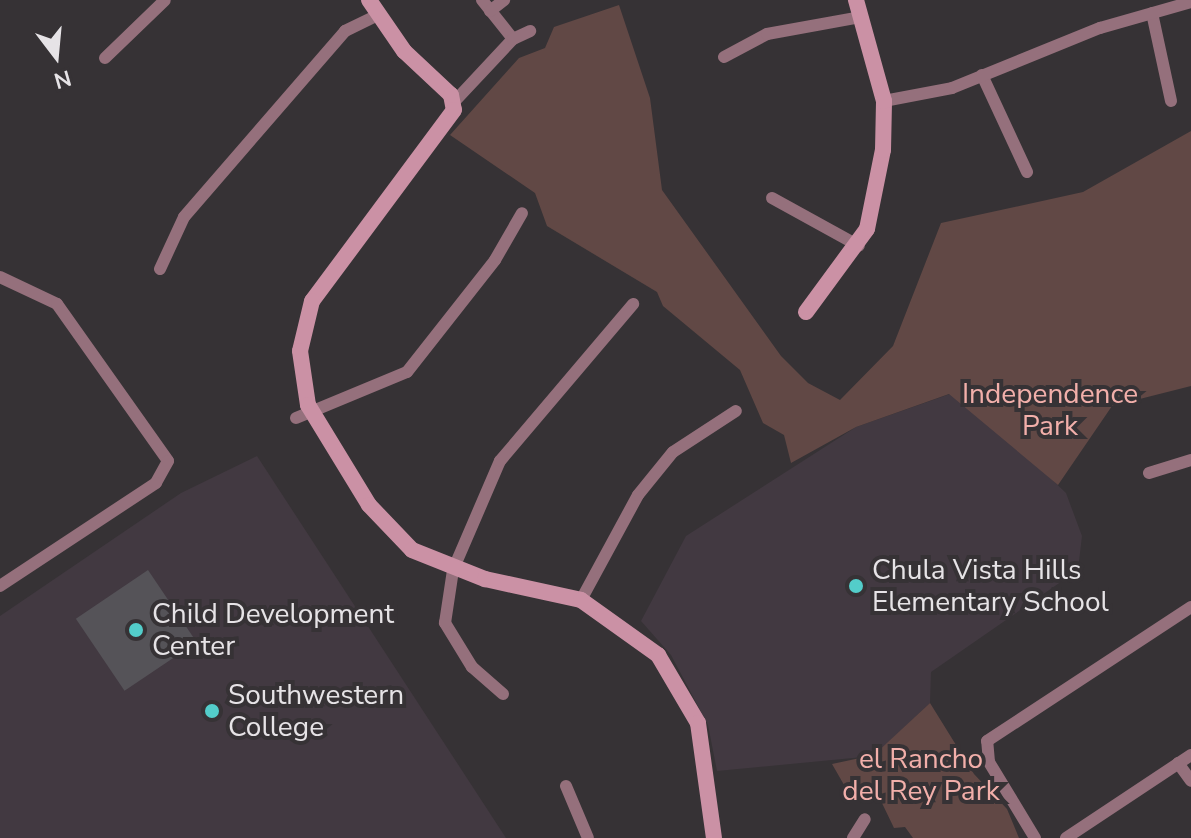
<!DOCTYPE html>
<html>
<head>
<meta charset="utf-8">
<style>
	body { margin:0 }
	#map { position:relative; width:1191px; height:838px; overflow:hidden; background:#363235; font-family:"Nunito Sans",sans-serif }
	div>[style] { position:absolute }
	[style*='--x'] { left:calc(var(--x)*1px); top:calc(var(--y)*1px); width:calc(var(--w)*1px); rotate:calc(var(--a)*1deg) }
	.built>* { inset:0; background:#423941 }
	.green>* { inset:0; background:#614845 }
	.building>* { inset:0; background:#555358; transform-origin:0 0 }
	.street>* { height:12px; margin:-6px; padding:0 6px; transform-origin:6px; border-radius:6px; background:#95707c }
	.secondary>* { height:16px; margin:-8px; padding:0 8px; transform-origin:8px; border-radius:8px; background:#cb91a5 }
	.dots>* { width:22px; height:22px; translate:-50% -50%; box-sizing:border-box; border:4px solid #363235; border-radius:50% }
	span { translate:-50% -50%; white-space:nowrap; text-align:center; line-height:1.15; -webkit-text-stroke:8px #363235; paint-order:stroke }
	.park-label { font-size:28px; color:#f2afaa }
	.poi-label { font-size:28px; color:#e6e3e6 }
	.left { translate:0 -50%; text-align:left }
	.north { position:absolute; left:16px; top:16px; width:80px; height:80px; -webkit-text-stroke:6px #363235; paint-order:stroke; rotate:164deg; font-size:22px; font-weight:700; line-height:32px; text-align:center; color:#e6e3e6 }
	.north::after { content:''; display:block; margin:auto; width:28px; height:36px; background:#e6e3e6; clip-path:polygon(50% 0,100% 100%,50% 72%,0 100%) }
</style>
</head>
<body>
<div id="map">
	<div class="built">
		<div style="clip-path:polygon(950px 394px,999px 429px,1066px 493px,1082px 536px,1078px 570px,931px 672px,930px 703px,874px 756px,717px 771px,708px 725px,671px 655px,641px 621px,686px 536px,856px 427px)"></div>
		<div style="clip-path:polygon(257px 456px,506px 838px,0 838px,0 616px,181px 493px)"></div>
	</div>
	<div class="green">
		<div style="clip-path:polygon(619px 5px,650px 98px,662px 190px,781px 356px,808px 383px,840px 400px,893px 346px,941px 223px,1083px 192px,1191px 131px,1191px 386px,1112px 406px,1058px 485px,949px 394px,856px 427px,791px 463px,784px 435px,763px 423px,740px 370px,663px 306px,657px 292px,547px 226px,535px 193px,450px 135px,519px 58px,545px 48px,554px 27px)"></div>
		<div style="clip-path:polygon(930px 703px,974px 774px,1007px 809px,1019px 838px,913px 838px,905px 827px,894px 828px,880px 799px,851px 797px,832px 764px,874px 755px)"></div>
	</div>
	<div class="building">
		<div style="left:148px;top:570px;width:87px;height:87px;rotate:56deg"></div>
	</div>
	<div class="street">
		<div style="--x:482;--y:0;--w:50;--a:51.5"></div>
		<div style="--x:490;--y:11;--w:18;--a:-38"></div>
		<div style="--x:1152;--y:13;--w:90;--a:77.8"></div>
		<div style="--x:724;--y:57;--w:49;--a:-28.1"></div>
		<div style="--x:767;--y:34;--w:96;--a:-10.3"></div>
		<div style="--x:105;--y:58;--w:83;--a:-44"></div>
		<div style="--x:982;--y:75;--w:107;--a:65.1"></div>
		<div style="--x:884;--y:101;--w:69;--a:-10.8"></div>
		<div style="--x:952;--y:88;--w:160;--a:-22.1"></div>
		<div style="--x:1100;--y:28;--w:95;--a:-15.9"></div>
		<div style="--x:454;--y:102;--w:86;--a:-46.9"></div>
		<div style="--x:513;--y:39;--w:19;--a:-25"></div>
		<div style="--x:772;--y:198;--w:99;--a:28.9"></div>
		<div style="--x:160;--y:269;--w:57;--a:-65.2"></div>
		<div style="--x:184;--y:217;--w:246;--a:-49.1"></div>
		<div style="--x:345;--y:31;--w:34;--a:-26"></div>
		<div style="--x:0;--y:277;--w:63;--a:25.3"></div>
		<div style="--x:57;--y:304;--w:192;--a:54.7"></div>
		<div style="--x:168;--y:461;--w:25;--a:119"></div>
		<div style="--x:156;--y:483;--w:187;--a:146.6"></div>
		<div style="--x:296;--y:418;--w:120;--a:-22.5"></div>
		<div style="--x:407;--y:372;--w:142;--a:-51.8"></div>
		<div style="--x:495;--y:260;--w:54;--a:-60.1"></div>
		<div style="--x:1149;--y:473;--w:44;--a:-17.2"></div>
		<div style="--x:581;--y:600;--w:119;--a:-61.5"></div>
		<div style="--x:638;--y:495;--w:55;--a:-50.9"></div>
		<div style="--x:673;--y:452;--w:75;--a:-33.1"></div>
		<div style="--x:503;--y:694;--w:41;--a:-138.9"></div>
		<div style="--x:472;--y:667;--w:52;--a:-121.5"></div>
		<div style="--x:445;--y:623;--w:54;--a:-81.4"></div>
		<div style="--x:453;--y:570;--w:119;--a:-66.7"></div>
		<div style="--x:500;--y:461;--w:206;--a:-49.7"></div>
		<div style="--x:1178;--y:763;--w:22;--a:54"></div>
		<div style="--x:566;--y:786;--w:56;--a:67.1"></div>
		<div style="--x:853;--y:838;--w:22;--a:-58"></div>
		<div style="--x:1035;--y:838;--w:89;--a:-121.2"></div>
		<div style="--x:989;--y:762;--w:21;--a:-95"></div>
		<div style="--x:987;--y:741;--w:244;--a:-33.3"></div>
		<div style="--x:1066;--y:838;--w:150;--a:-33.6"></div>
	</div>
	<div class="secondary">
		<div style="--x:369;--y:0;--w:62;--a:55.5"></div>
		<div style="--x:404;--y:51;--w:64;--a:43.1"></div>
		<div style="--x:451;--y:95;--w:15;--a:79"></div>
		<div style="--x:454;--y:110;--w:238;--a:126.6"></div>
		<div style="--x:312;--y:301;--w:51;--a:103.5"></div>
		<div style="--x:300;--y:351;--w:55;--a:81.6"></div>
		<div style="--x:308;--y:405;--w:117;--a:58.6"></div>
		<div style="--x:369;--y:505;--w:62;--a:46.3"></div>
		<div style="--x:412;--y:550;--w:79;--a:21.7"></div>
		<div style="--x:485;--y:579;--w:98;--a:12.3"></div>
		<div style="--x:581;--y:600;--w:95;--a:35.5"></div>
		<div style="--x:658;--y:655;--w:79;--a:59.5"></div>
		<div style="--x:698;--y:723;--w:116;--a:82.1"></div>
		<div style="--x:806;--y:312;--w:103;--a:-53.7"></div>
		<div style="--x:867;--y:229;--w:81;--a:-78.6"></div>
		<div style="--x:883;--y:150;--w:49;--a:-88.8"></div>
		<div style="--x:884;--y:101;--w:105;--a:-105.5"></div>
	</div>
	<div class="dots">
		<div style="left:856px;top:586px;background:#53cdca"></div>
		<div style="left:136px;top:630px;background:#53cdca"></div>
		<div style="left:212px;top:711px;background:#53cdca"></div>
	</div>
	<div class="park-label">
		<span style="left:1050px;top:410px">Independence<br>Park</span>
		<span style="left:921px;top:775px">el Rancho<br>del Rey Park</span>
	</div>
	<div class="poi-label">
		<span class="left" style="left:872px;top:586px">Chula Vista Hills<br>Elementary School</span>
		<span class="left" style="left:152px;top:630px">Child Development<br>Center</span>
		<span class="left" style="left:228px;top:711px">Southwestern<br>College</span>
	</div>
	<div class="north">N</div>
</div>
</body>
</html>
